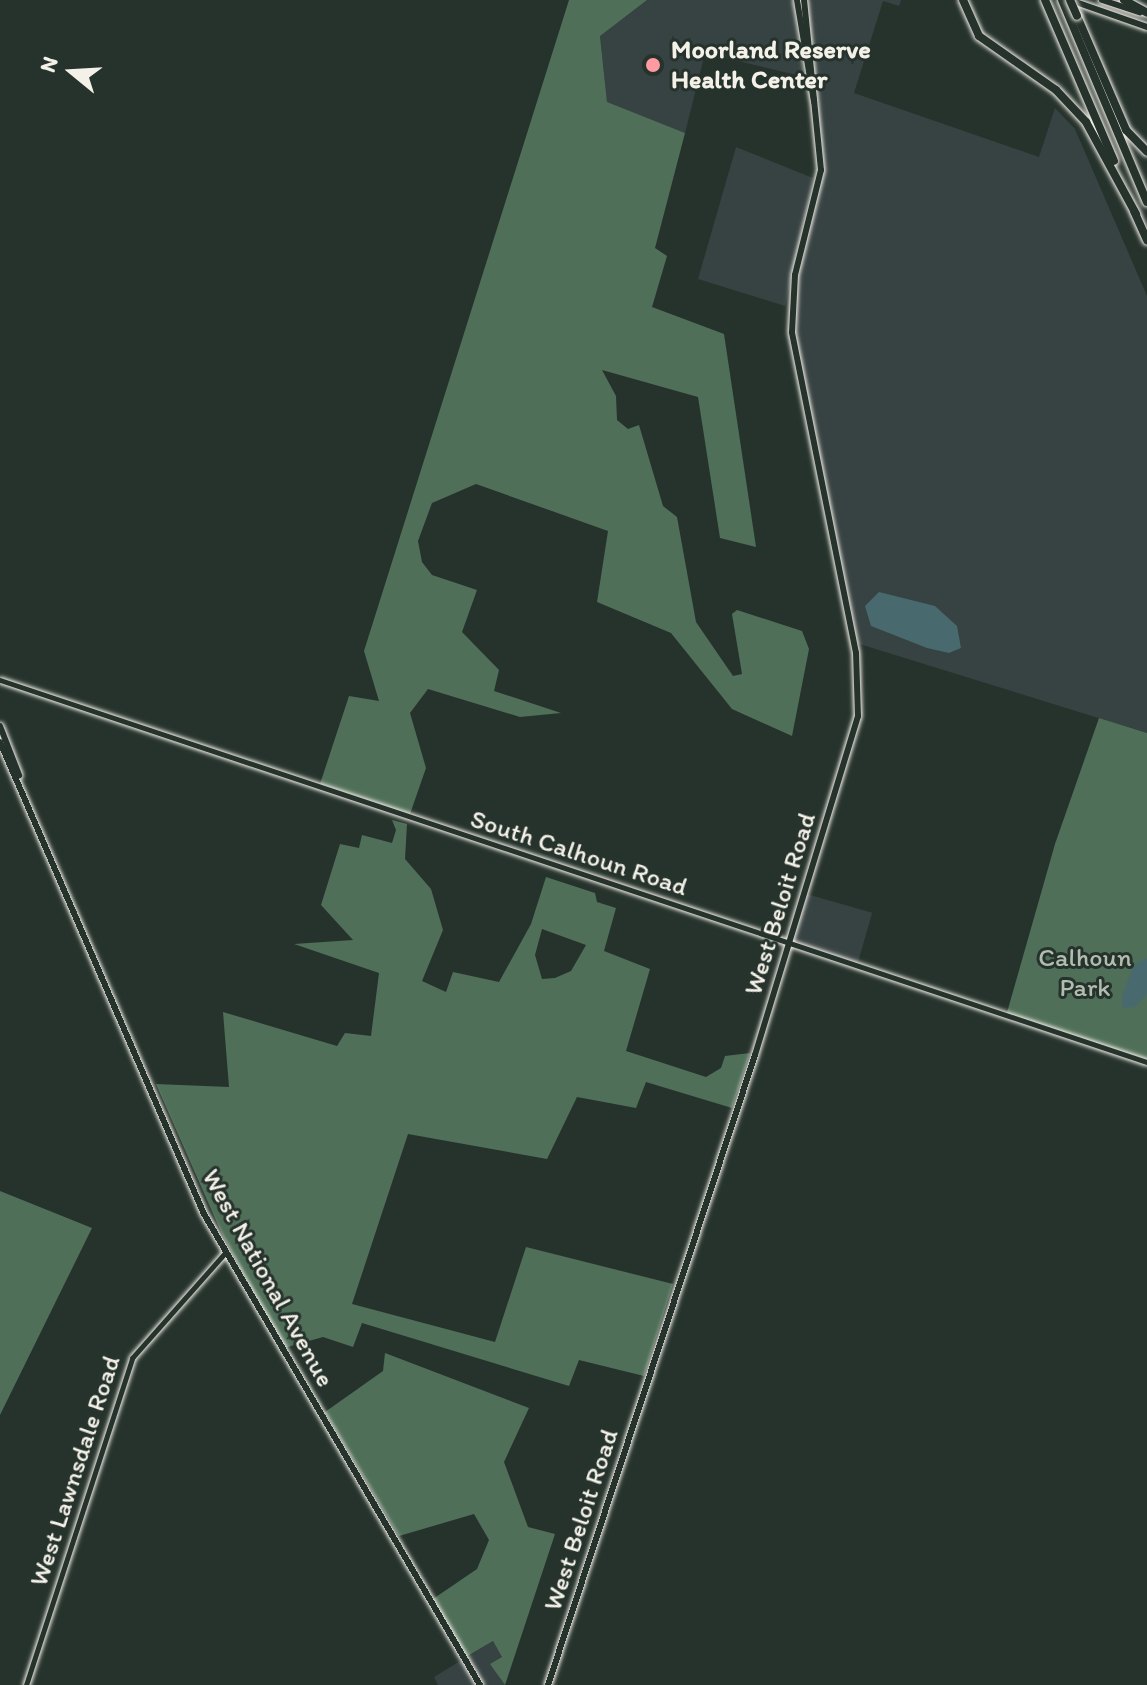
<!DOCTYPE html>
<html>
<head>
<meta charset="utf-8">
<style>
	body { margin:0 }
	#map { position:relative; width:1147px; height:1685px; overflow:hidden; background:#26332d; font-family:Itim,sans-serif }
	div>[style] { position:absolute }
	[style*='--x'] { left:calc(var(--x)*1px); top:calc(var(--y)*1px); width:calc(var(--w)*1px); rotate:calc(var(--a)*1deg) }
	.built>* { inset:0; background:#374242; transform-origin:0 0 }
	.green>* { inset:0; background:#4f6f59 }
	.water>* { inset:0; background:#48696e }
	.roads { filter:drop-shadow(0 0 2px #f4f1e8) drop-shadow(0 0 2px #f4f1e8) }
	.minor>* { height:5px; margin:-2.5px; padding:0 2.5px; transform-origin:2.5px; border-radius:2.5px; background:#26332d }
	.major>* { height:6px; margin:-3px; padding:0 3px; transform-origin:3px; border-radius:3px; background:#26332d }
	.highway>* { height:8px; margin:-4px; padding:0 4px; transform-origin:4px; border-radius:4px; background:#26332d }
	.bridges { filter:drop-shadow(0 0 2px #f4f1e8) drop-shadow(0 0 2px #f4f1e8) }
	.highway-bridge>* { height:8px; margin:-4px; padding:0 4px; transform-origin:4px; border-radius:4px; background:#26332d }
	.dots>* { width:22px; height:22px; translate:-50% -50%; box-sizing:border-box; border:4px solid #26332d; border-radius:50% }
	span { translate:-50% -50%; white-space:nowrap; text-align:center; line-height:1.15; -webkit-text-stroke:6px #26332d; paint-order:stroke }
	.poi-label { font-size:26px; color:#f4f1e8; font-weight:700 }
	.left { translate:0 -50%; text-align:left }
	.street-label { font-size:26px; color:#f4f1e8 }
	.park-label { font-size:26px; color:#b2bdaf }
	.north { position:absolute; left:32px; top:32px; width:80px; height:80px; -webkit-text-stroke:6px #26332d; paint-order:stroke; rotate:288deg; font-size:22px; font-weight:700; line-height:32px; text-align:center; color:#f4f1e8 }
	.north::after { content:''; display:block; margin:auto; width:28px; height:36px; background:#f4f1e8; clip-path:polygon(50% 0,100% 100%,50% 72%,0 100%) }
</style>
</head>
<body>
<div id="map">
	<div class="built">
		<div style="clip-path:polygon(647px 0,793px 0,804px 77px,705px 53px,685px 133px,607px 103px,600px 35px)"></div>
		<div style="clip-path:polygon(801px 0,901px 0,899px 6px,883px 1px,854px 93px,1039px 157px,1055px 108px,1075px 129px,1147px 296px,1147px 733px,853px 642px,791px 313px,821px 170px)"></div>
		<div style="clip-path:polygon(736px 147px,813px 178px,785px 306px,698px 279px)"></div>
		<div style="left:803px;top:893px;width:72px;height:53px;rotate:16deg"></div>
		<div style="clip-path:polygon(493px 1641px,503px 1657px,491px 1664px,505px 1685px,438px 1685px,434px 1677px)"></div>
	</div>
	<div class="green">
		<div style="clip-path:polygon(569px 0,647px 0,600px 36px,607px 102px,685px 133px,655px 248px,667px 256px,652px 307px,724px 334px,756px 547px,720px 538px,698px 397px,602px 370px,616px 396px,617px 420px,628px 429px,639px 425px,663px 506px,677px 517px,696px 622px,733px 676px,742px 674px,732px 614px,737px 610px,802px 631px,809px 649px,792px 736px,732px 709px,671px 633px,597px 602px,608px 531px,476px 484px,432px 503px,418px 541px,422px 562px,432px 575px,477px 590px,462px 632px,499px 670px,494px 691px,561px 713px,520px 717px,428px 689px,410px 713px,426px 768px,410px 814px,320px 784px,349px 696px,379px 701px,364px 651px)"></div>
		<div style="clip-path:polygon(1099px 718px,1147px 733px,1147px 1062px,1006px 1016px,1055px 844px)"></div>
		<div style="clip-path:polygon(evenodd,392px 820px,407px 824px,405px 859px,431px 889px,443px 930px,422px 981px,446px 992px,453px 972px,499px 982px,531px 924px,546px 877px,595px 893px,597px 902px,616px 908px,604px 951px,650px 969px,626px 1051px,706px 1077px,721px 1068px,725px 1056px,750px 1053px,732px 1108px,646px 1082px,636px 1108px,577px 1097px,547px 1159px,408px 1134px,352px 1304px,495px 1342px,526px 1247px,673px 1284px,644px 1376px,579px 1360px,569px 1386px,362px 1323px,353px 1347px,323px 1337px,284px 1348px,222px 1234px,156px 1084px,229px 1087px,223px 1012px,337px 1046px,345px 1033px,371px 1036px,379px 973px,294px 944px,353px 940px,321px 905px,340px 844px,359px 848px,362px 835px,392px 843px,396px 830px,392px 820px,542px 929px,586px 945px,571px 971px,555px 978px,542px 979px,535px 955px,542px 929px)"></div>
		<div style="clip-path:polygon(0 1191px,92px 1228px,0 1415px)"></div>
		<div style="clip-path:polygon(385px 1353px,529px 1408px,504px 1462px,528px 1527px,555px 1534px,505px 1685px,490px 1664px,502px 1657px,493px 1641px,466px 1657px,433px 1599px,477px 1569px,489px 1540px,474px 1514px,399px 1536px,325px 1412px,383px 1371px)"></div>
	</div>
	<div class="water">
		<div style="clip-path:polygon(879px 592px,935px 606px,957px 626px,961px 648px,949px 653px,927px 648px,871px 626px,865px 606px)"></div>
		<div style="clip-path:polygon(1147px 958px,1147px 994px,1135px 1007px,1123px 1008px,1122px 996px,1134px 965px)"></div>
	</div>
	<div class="roads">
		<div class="minor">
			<div style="--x:0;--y:680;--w:1209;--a:18.42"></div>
			<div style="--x:26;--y:1685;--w:344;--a:-72"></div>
			<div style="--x:132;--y:1358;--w:140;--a:-48.5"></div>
		</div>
		<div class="major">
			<div style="--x:797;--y:0;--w:103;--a:80.5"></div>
			<div style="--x:1070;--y:0;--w:82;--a:19.3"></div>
			<div style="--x:1102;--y:0;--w:40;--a:18"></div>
			<div style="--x:0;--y:726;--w:53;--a:68.8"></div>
			<div style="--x:0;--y:742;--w:514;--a:66.63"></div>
			<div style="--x:204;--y:1214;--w:546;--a:59.63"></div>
			<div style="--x:548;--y:1685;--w:663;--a:-71.81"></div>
			<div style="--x:755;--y:1055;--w:354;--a:-73.1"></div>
			<div style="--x:858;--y:716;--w:63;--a:-91.8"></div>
			<div style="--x:856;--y:653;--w:327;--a:-101.3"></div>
			<div style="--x:792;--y:332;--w:57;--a:-87"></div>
			<div style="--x:795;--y:275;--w:108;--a:-76.1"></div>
			<div style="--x:821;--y:170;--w:171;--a:-95.7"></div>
		</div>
		<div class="highway">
			<div style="--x:963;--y:0;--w:39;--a:66"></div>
			<div style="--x:979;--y:36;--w:94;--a:35"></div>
			<div style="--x:1056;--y:90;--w:44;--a:46.8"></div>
			<div style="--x:1086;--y:122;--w:105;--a:61.5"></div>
			<div style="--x:1045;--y:0;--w:175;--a:66.8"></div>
			<div style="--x:1062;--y:0;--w:219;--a:67.2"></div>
			<div style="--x:1124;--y:0;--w:26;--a:29"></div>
			<div style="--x:1077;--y:16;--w:124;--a:66.7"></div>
			<div style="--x:1126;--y:130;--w:30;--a:46"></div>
			<div style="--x:1134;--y:211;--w:32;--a:66"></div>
		</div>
	</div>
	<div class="bridges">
		<div class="highway-bridge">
			<div style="--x:1070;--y:0;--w:17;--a:66"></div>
		</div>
	</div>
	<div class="dots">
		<div style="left:653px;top:65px;background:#ff9aa2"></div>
	</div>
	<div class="poi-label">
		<span class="left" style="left:671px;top:65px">Moorland Reserve<br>Health Center</span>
	</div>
	<div class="street-label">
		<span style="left:579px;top:853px;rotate:18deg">South Calhoun Road</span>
		<span style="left:780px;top:904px;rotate:-73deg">West Beloit Road</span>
		<span style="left:268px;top:1278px;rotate:61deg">West National Avenue</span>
		<span style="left:75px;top:1471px;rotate:-72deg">West Lawnsdale Road</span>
		<span style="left:581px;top:1520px;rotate:-72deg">West Beloit Road</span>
	</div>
	<div class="park-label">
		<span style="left:1085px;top:973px">Calhoun<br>Park</span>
	</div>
	<div class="north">N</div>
</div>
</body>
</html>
